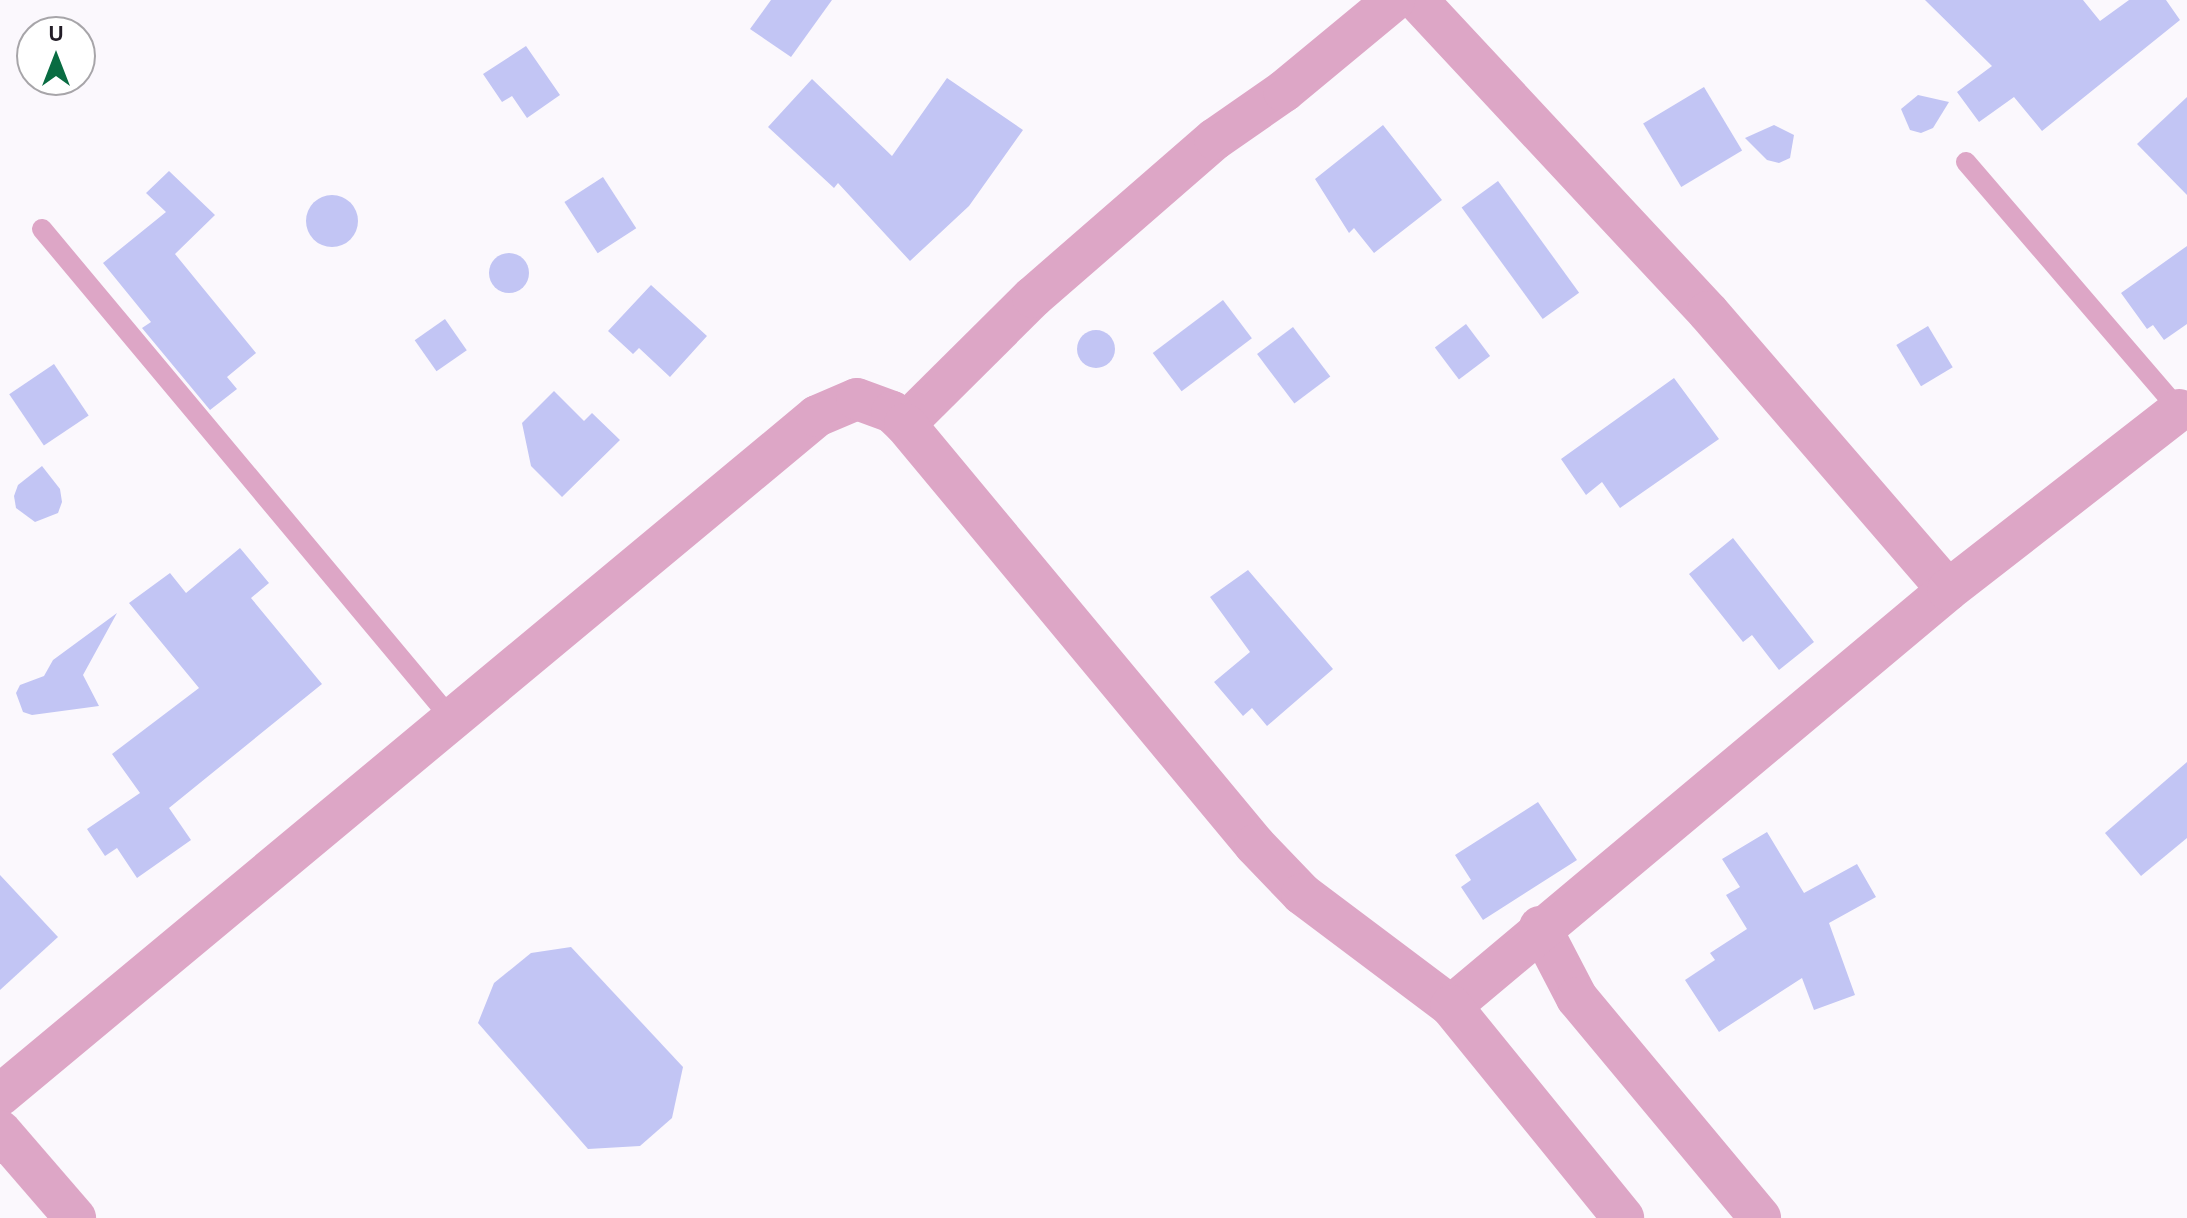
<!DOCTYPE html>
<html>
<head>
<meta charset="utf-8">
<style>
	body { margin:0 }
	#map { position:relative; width:2187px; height:1218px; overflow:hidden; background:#fbf8fd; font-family:"DM Sans",sans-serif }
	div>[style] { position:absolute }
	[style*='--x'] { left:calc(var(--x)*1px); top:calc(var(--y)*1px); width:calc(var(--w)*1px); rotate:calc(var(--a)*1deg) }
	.building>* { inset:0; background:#c2c5f4; transform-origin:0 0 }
	.round { border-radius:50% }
	.service>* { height:20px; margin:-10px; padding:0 10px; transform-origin:10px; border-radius:10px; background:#dda6c6 }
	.minor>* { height:42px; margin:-21px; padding:0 21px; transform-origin:21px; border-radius:21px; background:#dda6c6 }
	span { translate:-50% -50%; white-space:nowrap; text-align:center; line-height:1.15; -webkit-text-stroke:6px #fff; paint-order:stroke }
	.north { position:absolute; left:16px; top:16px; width:80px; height:80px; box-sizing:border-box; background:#fff; border:2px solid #a7a5a9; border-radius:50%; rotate:0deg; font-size:22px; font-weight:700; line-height:32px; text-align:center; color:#231d27 }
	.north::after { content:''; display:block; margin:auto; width:28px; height:36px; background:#096c42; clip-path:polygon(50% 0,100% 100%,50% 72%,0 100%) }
</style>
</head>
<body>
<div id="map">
	<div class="building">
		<div style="clip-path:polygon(771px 0,832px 0,791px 57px,750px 29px)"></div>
		<div style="clip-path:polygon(1925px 0,2083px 0,2100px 21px,2129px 0,2166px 0,2180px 20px,2042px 131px,2014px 97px,1979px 122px,1957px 92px,1992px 66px)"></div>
		<div style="clip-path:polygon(526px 46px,560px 95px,527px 118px,512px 96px,502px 102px,483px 74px)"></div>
		<div style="clip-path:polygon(947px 78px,1023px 130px,969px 206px,910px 261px,838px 183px,834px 188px,768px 127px,812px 79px,892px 156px)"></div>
		<div style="left:1704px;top:87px;width:74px;height:71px;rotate:59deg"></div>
		<div style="clip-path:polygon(1918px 95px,1949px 102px,1933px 128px,1921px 133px,1910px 130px,1901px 109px)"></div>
		<div style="clip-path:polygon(2187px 97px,2187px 195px,2137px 144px)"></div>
		<div style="clip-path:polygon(1383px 125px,1442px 200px,1374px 253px,1354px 228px,1349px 233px,1315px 179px)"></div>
		<div style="clip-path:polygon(1774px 125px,1794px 135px,1790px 158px,1779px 163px,1767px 160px,1745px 138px)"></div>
		<div style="clip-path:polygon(169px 171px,215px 215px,175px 254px,256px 353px,227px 377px,237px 389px,210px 410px,142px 328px,151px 322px,103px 263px,166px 212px,146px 193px)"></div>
		<div style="left:603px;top:177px;width:61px;height:46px;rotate:57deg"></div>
		<div style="left:1498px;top:181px;width:138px;height:45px;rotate:54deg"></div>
		<div class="round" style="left:306px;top:195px;width:52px;height:52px"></div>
		<div style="clip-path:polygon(2187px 246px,2187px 324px,2164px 340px,2153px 325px,2147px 329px,2121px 293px)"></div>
		<div class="round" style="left:489px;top:253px;width:40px;height:40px"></div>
		<div style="clip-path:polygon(651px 285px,707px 336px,670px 377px,639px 348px,633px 354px,608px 331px)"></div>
		<div style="left:1223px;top:300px;width:48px;height:88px;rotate:53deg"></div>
		<div style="left:445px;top:319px;width:38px;height:37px;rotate:55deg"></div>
		<div style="left:1466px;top:324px;width:40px;height:39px;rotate:53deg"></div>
		<div style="left:1928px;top:326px;width:48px;height:37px;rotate:59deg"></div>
		<div style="left:1293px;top:327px;width:62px;height:45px;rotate:53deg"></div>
		<div class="round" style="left:1077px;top:330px;width:38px;height:38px"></div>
		<div style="left:54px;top:364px;width:62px;height:54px;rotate:56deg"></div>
		<div style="clip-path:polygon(1674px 378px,1719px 439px,1620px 508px,1602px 482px,1586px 495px,1561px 459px)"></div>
		<div style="clip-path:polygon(554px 391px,584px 421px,592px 413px,620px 440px,562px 497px,531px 466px,522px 423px)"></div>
		<div style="clip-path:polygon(42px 466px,60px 489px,62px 502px,58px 513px,35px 522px,16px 508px,14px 496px,18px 485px)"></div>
		<div style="clip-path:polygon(1733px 538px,1814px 642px,1779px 670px,1752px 635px,1743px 642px,1689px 574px)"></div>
		<div style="clip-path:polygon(240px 548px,269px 583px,251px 598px,322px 684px,169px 808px,191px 840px,137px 878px,117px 848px,105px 856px,87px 829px,140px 793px,112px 754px,199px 688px,129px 603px,170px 573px,186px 593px)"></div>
		<div style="clip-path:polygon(1248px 570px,1333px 669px,1267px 726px,1252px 708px,1243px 716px,1214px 682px,1250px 652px,1210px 597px)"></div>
		<div style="clip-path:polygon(117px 613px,83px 675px,99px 706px,32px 715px,23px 712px,16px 693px,20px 685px,44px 676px,53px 660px)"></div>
		<div style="clip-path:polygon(2187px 762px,2187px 838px,2141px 876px,2105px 833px)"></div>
		<div style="clip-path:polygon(1538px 802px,1577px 860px,1483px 920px,1461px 887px,1471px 880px,1455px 855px)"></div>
		<div style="clip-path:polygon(1767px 832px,1804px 893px,1857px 864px,1876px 897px,1829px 923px,1855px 995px,1814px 1010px,1802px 978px,1719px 1032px,1685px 980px,1715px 960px,1710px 953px,1747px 929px,1726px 895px,1740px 887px,1722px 859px)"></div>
		<div style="clip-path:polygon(0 875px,58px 937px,0 990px)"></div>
		<div style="clip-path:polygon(571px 947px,683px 1067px,672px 1118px,640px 1146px,588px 1149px,478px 1023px,494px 983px,531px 953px)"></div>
	</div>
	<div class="service">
		<div style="--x:1966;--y:162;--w:327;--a:49.3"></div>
		<div style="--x:42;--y:229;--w:642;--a:50.11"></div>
	</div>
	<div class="minor">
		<div style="--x:1417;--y:0;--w:427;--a:47"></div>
		<div style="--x:1708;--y:312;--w:367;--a:49.2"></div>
		<div style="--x:905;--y:424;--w:180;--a:-44.8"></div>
		<div style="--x:1033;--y:297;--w:241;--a:-41"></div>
		<div style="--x:1215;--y:139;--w:84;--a:-34.8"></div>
		<div style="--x:1284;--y:91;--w:143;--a:-39.6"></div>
		<div style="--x:1540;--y:927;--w:80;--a:62.5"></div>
		<div style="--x:1577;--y:998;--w:286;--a:50.2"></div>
		<div style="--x:1451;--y:1006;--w:648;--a:-39.93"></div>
		<div style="--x:1948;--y:590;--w:293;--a:-37.9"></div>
		<div style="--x:0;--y:1095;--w:1062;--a:-39.73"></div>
		<div style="--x:817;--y:416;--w:43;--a:-23"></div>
		<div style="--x:857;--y:399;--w:37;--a:20"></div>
		<div style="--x:892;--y:412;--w:18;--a:43"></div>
		<div style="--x:905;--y:424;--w:547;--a:50.26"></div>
		<div style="--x:1255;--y:845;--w:68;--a:46.2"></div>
		<div style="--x:1302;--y:894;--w:186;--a:36.9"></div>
		<div style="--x:1451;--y:1006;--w:273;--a:50.9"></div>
		<div style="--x:0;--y:1131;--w:115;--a:49.2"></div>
	</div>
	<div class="north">U</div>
</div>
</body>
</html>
